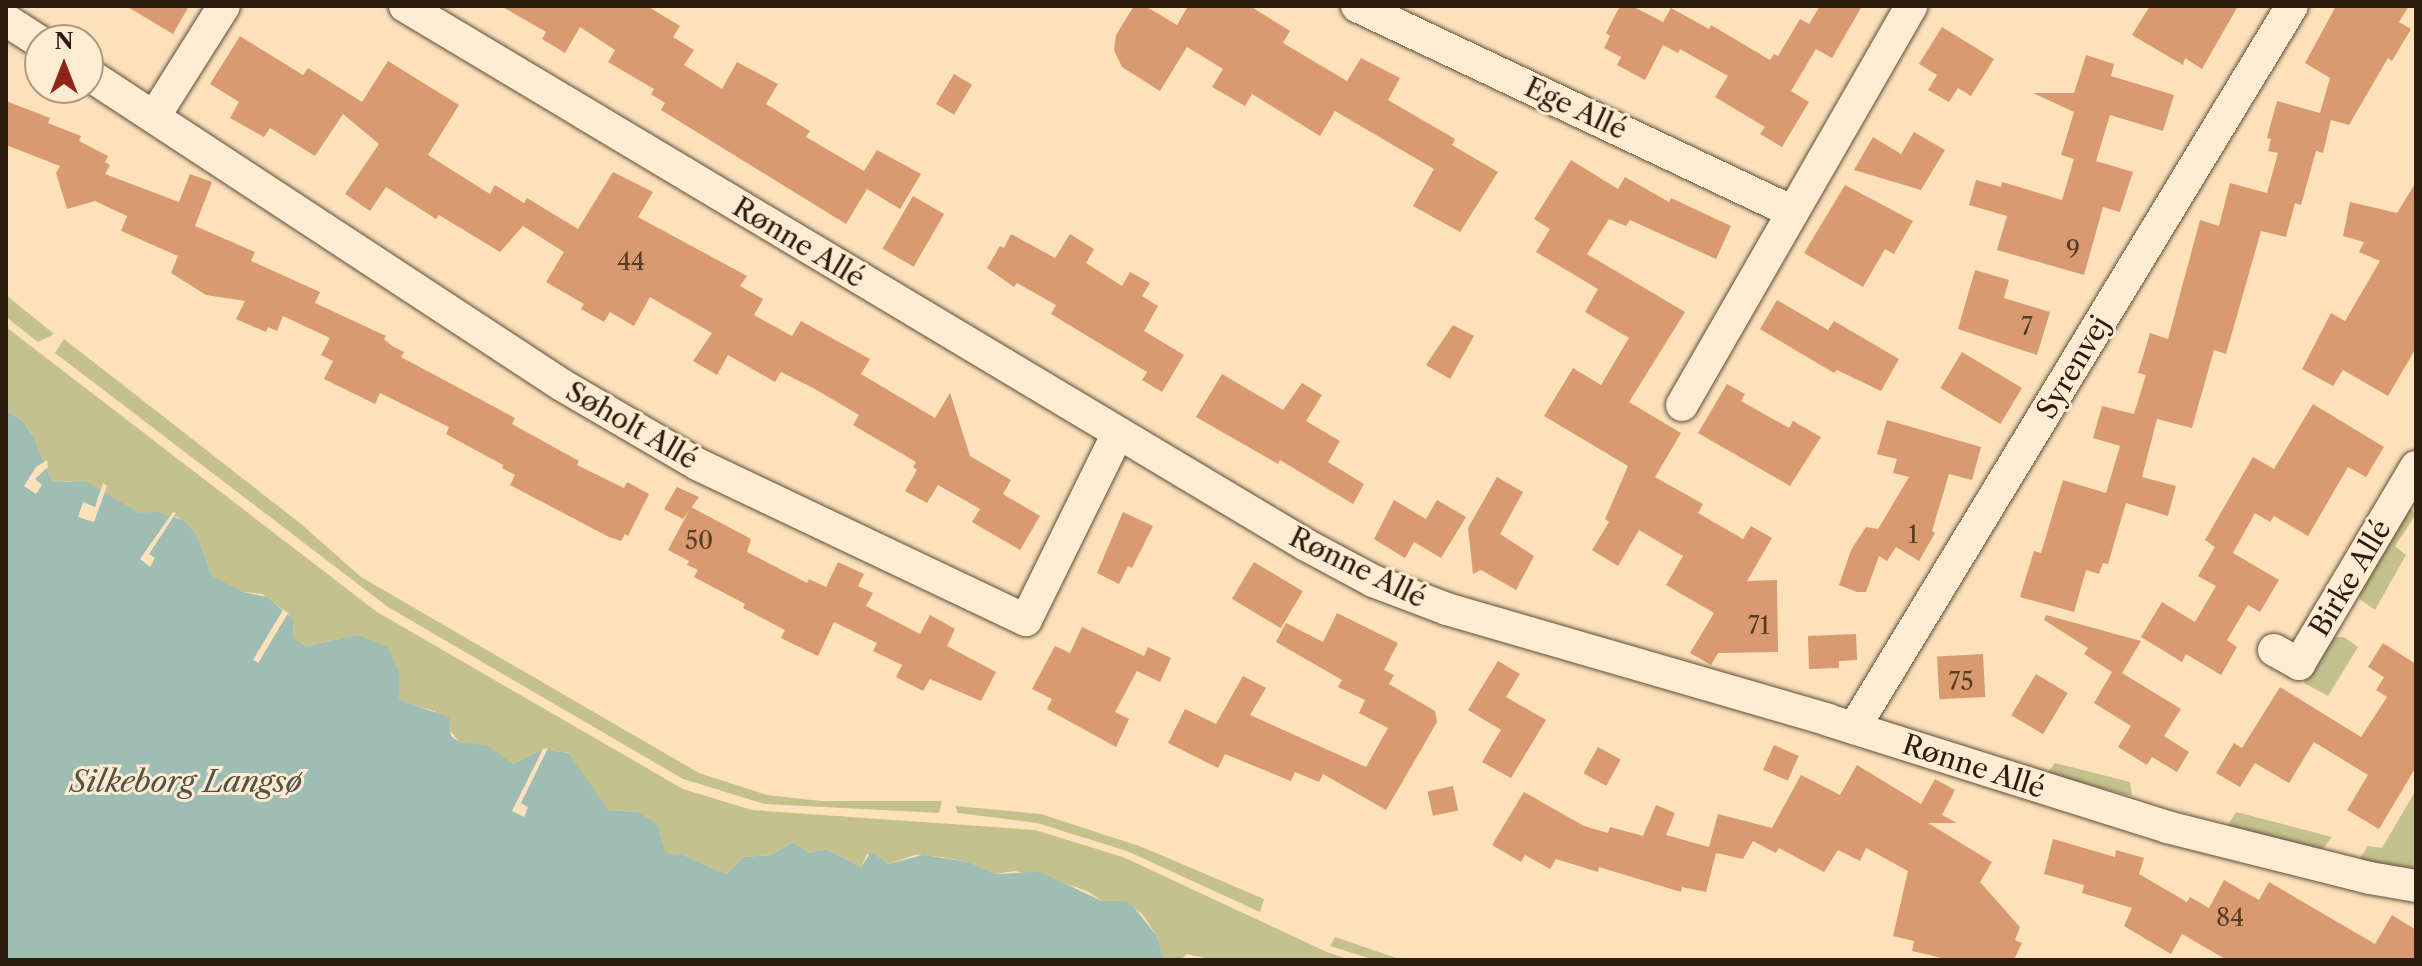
<!DOCTYPE html>
<html>
<head>
<meta charset="utf-8">
<style>
	body { margin:0 }
	#map { position:relative; width:2422px; height:966px; overflow:hidden; background:#fce1bb; font-family:"Libre Caslon Text",serif }
	div>[style] { position:absolute }
	[style*='--x'] { left:calc(var(--x)*1px); top:calc(var(--y)*1px); width:calc(var(--w)*1px); rotate:calc(var(--a)*1deg) }
	.green>* { inset:0; background:#c5c18c }
	.water>* { inset:0; background:#9fbdb3 }
	.pier>* { inset:0; background:#fce1bb; transform-origin:0 0 }
	.building>* { inset:0; background:#d99a6f; transform-origin:0 0 }
	.roads { filter:drop-shadow(0 0 2px #5f4d38) drop-shadow(0 0 2px #5f4d38) }
	.minor>* { height:32px; margin:-16px; padding:0 16px; transform-origin:16px; border-radius:16px; background:#fdecd3 }
	span { translate:-50% -50%; white-space:nowrap; text-align:center; line-height:1.15; -webkit-text-stroke:6px #fdecd3; paint-order:stroke }
	.number-label { font-size:24px; color:#563c25 }
	.number-label span { -webkit-text-stroke-width:0 }
	.street-label { font-size:28px; color:#2b1c0c }
	.water-label { font-size:30px; color:#545446; font-style:italic }
	.frame { position:absolute; inset:0; border:8px solid #2b1c0c; pointer-events:none }
	.north { position:absolute; left:24px; top:24px; width:80px; height:80px; box-sizing:border-box; background:#fdecd3; border:2px solid #a99983; border-radius:50%; rotate:0deg; font-size:22px; font-weight:700; line-height:32px; text-align:center; color:#2b1c0c }
	.north::after { content:''; display:block; margin:auto; width:28px; height:36px; background:#8f2418; clip-path:polygon(50% 0,100% 100%,50% 72%,0 100%) }
</style>
</head>
<body>
<div id="map">
	<div class="green">
		<div style="clip-path:polygon(6px 295px,54px 334px,38px 342px,6px 317px)"></div>
		<div style="clip-path:polygon(6px 327px,377px 612px,683px 789px,752px 810px,1035px 830px,1123px 857px,1327px 952px,1351px 960px,1214px 960px,1187px 954px,1180px 960px,1164px 960px,1157px 936px,1143px 915px,1126px 901px,1102px 901px,1087px 891px,1058px 881px,1015px 871px,995px 874px,969px 862px,941px 857px,915px 855px,888px 864px,867px 854px,861px 867px,826px 849px,809px 853px,793px 842px,771px 855px,743px 857px,726px 874px,681px 854px,664px 853px,637px 812px,608px 810px,597px 798px,569px 753px,543px 749px,513px 764px,459px 742px,435px 711px,399px 701px,399px 672px,358px 635px,306px 646px,294px 638px,294px 627px,288px 613px,262px 594px,243px 592px,218px 582px,212px 576px,197px 535px,178px 517px,139px 513px,72px 481px,52px 481px,33px 436px,22px 420px,6px 411px)"></div>
		<div style="clip-path:polygon(64px 339px,300px 523px,361px 577px,699px 773px,767px 795px,821px 801px,942px 801px,939px 813px,765px 804px,683px 779px,388px 607px,55px 353px)"></div>
		<div style="clip-path:polygon(2406px 505px,2416px 514px,2395px 546px,2406px 555px,2375px 610px,2361px 600px,2356px 591px)"></div>
		<div style="clip-path:polygon(2334px 637px,2344px 637px,2358px 647px,2328px 696px,2304px 683px,2325px 644px)"></div>
		<div style="clip-path:polygon(2055px 763px,2130px 782px,2132px 796px,2047px 774px)"></div>
		<div style="clip-path:polygon(2416px 790px,2416px 875px,2359px 860px,2368px 846px,2382px 848px)"></div>
		<div style="clip-path:polygon(955px 806px,1041px 814px,1142px 847px,1264px 899px,1260px 912px,1127px 851px,1037px 823px,958px 813px)"></div>
		<div style="clip-path:polygon(2236px 812px,2332px 837px,2321px 851px,2228px 825px)"></div>
		<div style="clip-path:polygon(1335px 937px,1402px 960px,1375px 960px,1330px 946px)"></div>
	</div>
	<div class="water">
		<div style="clip-path:polygon(6px 411px,22px 420px,33px 436px,52px 481px,87px 482px,139px 513px,158px 512px,183px 520px,197px 535px,212px 576px,243px 592px,267px 597px,293px 619px,294px 638px,306px 646px,358px 635px,388px 647px,399px 672px,399px 700px,449px 717px,451px 736px,459px 742px,488px 746px,513px 764px,543px 749px,569px 753px,608px 810px,637px 812px,657px 824px,665px 853px,681px 854px,726px 874px,743px 857px,771px 855px,793px 842px,809px 853px,826px 849px,861px 867px,871px 852px,888px 864px,923px 855px,969px 862px,995px 874px,1040px 872px,1102px 901px,1126px 901px,1132px 905px,1157px 936px,1164px 960px,6px 960px)"></div>
	</div>
	<div class="pier">
		<div style="clip-path:polygon(47px 460px,48px 467px,35px 479px,42px 485px,36px 494px,24px 486px,36px 467px)"></div>
		<div style="clip-path:polygon(103px 483px,107px 486px,94px 522px,78px 517px,83px 502px,95px 507px)"></div>
		<div style="clip-path:polygon(173px 512px,176px 513px,149px 554px,155px 558px,150px 567px,140px 559px)"></div>
		<div style="left:283px;top:610px;width:6px;height:58px;rotate:31deg"></div>
		<div style="clip-path:polygon(548px 748px,521px 803px,528px 807px,524px 817px,512px 811px,543px 749px)"></div>
	</div>
	<div class="building">
		<div style="clip-path:polygon(126px 6px,189px 6px,173px 34px)"></div>
		<div style="clip-path:polygon(501px 6px,647px 6px,680px 26px,673px 37px,694px 50px,684px 65px,722px 89px,737px 62px,778px 84px,766px 104px,810px 131px,806px 137px,864px 171px,877px 150px,921px 174px,900px 209px,867px 189px,846px 224px,661px 110px,665px 103px,651px 94px,654px 89px,608px 62px,615px 50px,580px 27px,565px 53px,542px 39px,546px 32px)"></div>
		<div style="clip-path:polygon(1134px 6px,1145px 6px,1177px 25px,1188px 6px,1250px 6px,1290px 31px,1283px 43px,1347px 81px,1361px 58px,1400px 78px,1388px 100px,1455px 139px,1452px 145px,1498px 172px,1460px 232px,1413px 206px,1434px 169px,1335px 111px,1320px 136px,1252px 94px,1245px 106px,1212px 87px,1223px 69px,1187px 47px,1160px 91px,1122px 67px,1114px 50px,1116px 35px)"></div>
		<div style="clip-path:polygon(1620px 6px,1632px 6px,1663px 22px,1671px 8px,1709px 29px,1711px 25px,1770px 60px,1774px 54px,1778px 56px,1800px 19px,1809px 24px,1820px 6px,1862px 6px,1832px 58px,1816px 49px,1791px 91px,1809px 102px,1782px 147px,1760px 134px,1765px 127px,1715px 97px,1728px 76px,1680px 49px,1678px 53px,1663px 45px,1645px 80px,1617px 65px,1621px 57px,1604px 48px,1610px 36px,1606px 33px)"></div>
		<div style="clip-path:polygon(2150px 6px,2238px 6px,2202px 69px,2185px 58px,2183px 65px,2132px 35px)"></div>
		<div style="clip-path:polygon(2336px 6px,2409px 6px,2399px 22px,2411px 29px,2392px 61px,2388px 58px,2349px 125px,2331px 120px,2323px 153px,2316px 151px,2301px 205px,2295px 203px,2286px 237px,2261px 231px,2226px 354px,2214px 350px,2192px 428px,2157px 419px,2142px 477px,2176px 486px,2168px 516px,2126px 503px,2108px 564px,2103px 563px,2099px 574px,2086px 570px,2074px 612px,2020px 597px,2034px 551px,2041px 553px,2063px 480px,2106px 493px,2120px 446px,2093px 438px,2102px 406px,2134px 414px,2146px 375px,2138px 373px,2150px 333px,2168px 339px,2200px 220px,2219px 226px,2230px 183px,2267px 193px,2278px 153px,2268px 151px,2271px 139px,2267px 138px,2277px 101px,2320px 113px,2330px 78px,2305px 63px)"></div>
		<div style="clip-path:polygon(1942px 27px,1994px 59px,1971px 96px,1958px 88px,1949px 102px,1928px 90px,1937px 75px,1919px 64px)"></div>
		<div style="clip-path:polygon(240px 36px,303px 75px,308px 68px,362px 102px,388px 61px,459px 105px,428px 155px,490px 194px,495px 185px,524px 203px,527px 198px,578px 229px,613px 172px,653px 192px,638px 217px,747px 276px,740px 286px,763px 299px,754px 315px,792px 336px,801px 321px,870px 359px,861px 374px,935px 418px,950px 393px,970px 456px,1011px 480px,1003px 494px,1040px 516px,1020px 550px,972px 522px,980px 509px,938px 485px,927px 503px,905px 491px,917px 470px,913px 467px,916px 462px,853px 425px,859px 415px,815px 389px,781px 372px,775px 382px,728px 355px,717px 375px,693px 361px,712px 333px,650px 297px,634px 326px,610px 312px,604px 322px,581px 309px,584px 304px,546px 282px,564px 252px,523px 226px,500px 252px,439px 215px,436px 219px,386px 187px,370px 211px,345px 194px,379px 144px,343px 114px,315px 156px,270px 128px,264px 137px,230px 118px,239px 102px,210px 84px)"></div>
		<div style="clip-path:polygon(2086px 55px,2114px 64px,2111px 76px,2174px 95px,2163px 131px,2110px 115px,2096px 161px,2133px 172px,2120px 212px,2103px 207px,2084px 275px,1997px 250px,2007px 216px,1969px 205px,1976px 180px,2001px 187px,2002px 182px,2062px 200px,2074px 159px,2061px 155px,2074px 112px,2033px 93px,2074px 93px)"></div>
		<div style="left:954px;top:74px;width:21px;height:35px;rotate:31deg"></div>
		<div style="clip-path:polygon(6px 101px,50px 118px,48px 123px,81px 136px,79px 141px,108px 156px,105px 162px,110px 165px,105px 174px,179px 202px,190px 174px,212px 182px,195px 226px,255px 252px,251px 261px,320px 292px,315px 303px,386px 336px,384px 339px,392px 346px,404px 352px,401px 357px,515px 418px,512px 424px,579px 461px,577px 465px,624px 488px,627px 482px,649px 494px,628px 536px,625px 534px,621px 541px,609px 537px,510px 485px,515px 475px,502px 468px,503px 465px,446px 434px,449px 427px,380px 393px,375px 404px,324px 379px,333px 361px,321px 355px,330px 338px,283px 316px,277px 331px,268px 327px,266px 332px,236px 319px,245px 301px,206px 295px,171px 273px,178px 256px,121px 231px,127px 216px,95px 201px,67px 209px,56px 173px,60px 166px,6px 145px)"></div>
		<div style="clip-path:polygon(1914px 132px,1945px 150px,1921px 190px,1854px 170px,1873px 137px,1901px 154px)"></div>
		<div style="clip-path:polygon(1571px 160px,1618px 189px,1625px 177px,1669px 202px,1671px 198px,1731px 226px,1716px 259px,1630px 220px,1626px 226px,1609px 219px,1587px 254px,1685px 312px,1629px 402px,1681px 433px,1655px 477px,1703px 504px,1698px 513px,1743px 539px,1751px 526px,1772px 538px,1747px 581px,1777px 580px,1778px 652px,1718px 653px,1711px 665px,1690px 653px,1714px 613px,1666px 585px,1683px 556px,1639px 530px,1618px 566px,1592px 550px,1609px 522px,1605px 519px,1628px 466px,1544px 416px,1573px 368px,1601px 385px,1629px 338px,1585px 312px,1598px 289px,1536px 252px,1550px 229px,1534px 219px)"></div>
		<div style="clip-path:polygon(2416px 182px,2416px 348px,2388px 396px,2343px 370px,2333px 386px,2302px 369px,2331px 313px,2345px 321px,2380px 261px,2359px 252px,2364px 242px,2343px 236px,2350px 202px,2397px 213px)"></div>
		<div style="clip-path:polygon(1845px 185px,1913px 221px,1894px 254px,1885px 249px,1863px 287px,1804px 253px)"></div>
		<div style="left:913px;top:196px;width:36px;height:61px;rotate:30deg"></div>
		<div style="clip-path:polygon(1011px 234px,1055px 258px,1070px 234px,1094px 249px,1086px 263px,1122px 286px,1130px 272px,1150px 283px,1142px 296px,1158px 306px,1144px 331px,1184px 355px,1162px 392px,1142px 380px,1147px 372px,1051px 314px,1056px 305px,1017px 283px,1014px 287px,987px 268px,1000px 246px,1004px 248px)"></div>
		<div style="clip-path:polygon(1975px 270px,2009px 280px,2004px 298px,2050px 312px,2037px 355px,1958px 329px)"></div>
		<div style="clip-path:polygon(1777px 300px,1828px 330px,1834px 321px,1899px 359px,1881px 391px,1837px 370px,1834px 373px,1760px 329px)"></div>
		<div style="clip-path:polygon(1453px 325px,1474px 336px,1450px 379px,1426px 365px)"></div>
		<div style="left:1962px;top:352px;width:70px;height:42px;rotate:31deg"></div>
		<div style="clip-path:polygon(1222px 374px,1283px 410px,1302px 383px,1322px 395px,1306px 421px,1340px 441px,1328px 462px,1364px 484px,1353px 504px,1280px 460px,1278px 464px,1196px 417px)"></div>
		<div style="clip-path:polygon(1727px 384px,1745px 394px,1741px 401px,1789px 428px,1793px 421px,1821px 437px,1790px 486px,1698px 433px)"></div>
		<div style="clip-path:polygon(2313px 404px,2384px 447px,2366px 477px,2348px 467px,2308px 536px,2274px 516px,2270px 522px,2255px 513px,2233px 553px,2279px 580px,2260px 612px,2248px 605px,2227px 640px,2237px 647px,2221px 675px,2186px 654px,2182px 662px,2141px 637px,2162px 602px,2195px 622px,2216px 586px,2198px 576px,2215px 547px,2205px 540px,2253px 457px,2274px 469px)"></div>
		<div style="clip-path:polygon(1887px 420px,1981px 447px,1972px 480px,1949px 474px,1932px 531px,1935px 533px,1919px 561px,1896px 547px,1887px 561px,1879px 556px,1866px 592px,1857px 592px,1839px 585px,1851px 550px,1866px 527px,1878px 529px,1909px 477px,1893px 473px,1897px 459px,1877px 454px)"></div>
		<div style="clip-path:polygon(1497px 477px,1523px 492px,1500px 534px,1534px 556px,1516px 590px,1481px 570px,1473px 574px,1468px 528px)"></div>
		<div style="clip-path:polygon(677px 487px,699px 497px,683px 519px,664px 509px)"></div>
		<div style="clip-path:polygon(1394px 500px,1426px 519px,1437px 500px,1466px 517px,1441px 558px,1414px 542px,1405px 558px,1374px 539px)"></div>
		<div style="clip-path:polygon(691px 507px,751px 539px,747px 552px,807px 583px,809px 579px,826px 587px,838px 562px,864px 574px,858px 586px,873px 593px,866px 606px,920px 634px,930px 615px,955px 629px,947px 646px,996px 672px,981px 701px,930px 679px,923px 691px,896px 677px,902px 665px,873px 651px,877px 643px,834px 622px,818px 656px,781px 638px,785px 630px,743px 608px,745px 604px,694px 577px,698px 570px,687px 565px,689px 561px,668px 550px)"></div>
		<div style="clip-path:polygon(1123px 512px,1153px 526px,1132px 568px,1128px 566px,1119px 584px,1097px 573px)"></div>
		<div style="left:1254px;top:562px;width:57px;height:43px;rotate:31deg"></div>
		<div style="clip-path:polygon(1337px 613px,1398px 643px,1384px 670px,1394px 675px,1389px 684px,1435px 711px,1437px 722px,1386px 810px,1323px 774px,1319px 782px,1295px 772px,1291px 781px,1225px 754px,1218px 768px,1168px 743px,1185px 709px,1216px 724px,1243px 676px,1266px 688px,1250px 715px,1366px 767px,1388px 728px,1359px 713px,1365px 700px,1338px 687px,1342px 680px,1276px 642px,1286px 623px,1323px 642px)"></div>
		<div style="clip-path:polygon(2046px 615px,2141px 641px,2122px 673px,2181px 709px,2164px 736px,2189px 752px,2177px 772px,2152px 757px,2147px 765px,2118px 747px,2131px 726px,2094px 703px,2112px 672px,2084px 654px,2088px 648px,2044px 620px)"></div>
		<div style="clip-path:polygon(1082px 627px,1144px 656px,1148px 647px,1171px 658px,1160px 682px,1137px 671px,1115px 712px,1129px 719px,1116px 747px,1047px 709px,1052px 699px,1032px 689px,1055px 646px,1070px 653px)"></div>
		<div style="clip-path:polygon(1856px 634px,1857px 660px,1839px 661px,1839px 668px,1809px 669px,1808px 636px)"></div>
		<div style="clip-path:polygon(2383px 643px,2416px 664px,2416px 767px,2379px 829px,2347px 810px,2368px 775px,2314px 742px,2289px 783px,2255px 763px,2240px 787px,2216px 773px,2234px 743px,2242px 748px,2280px 687px,2361px 737px,2387px 697px,2376px 690px,2384px 677px,2368px 667px)"></div>
		<div style="left:1983px;top:654px;width:43px;height:46px;rotate:87deg"></div>
		<div style="clip-path:polygon(1498px 661px,1520px 674px,1506px 697px,1546px 720px,1511px 778px,1482px 762px,1501px 730px,1468px 710px)"></div>
		<div style="left:2036px;top:674px;width:37px;height:48px;rotate:31deg"></div>
		<div style="left:1774px;top:745px;width:27px;height:27px;rotate:24deg"></div>
		<div style="left:1598px;top:747px;width:26px;height:30px;rotate:29deg"></div>
		<div style="clip-path:polygon(1857px 765px,1921px 804px,1935px 779px,1955px 790px,1942px 815px,1957px 823px,1928px 823px,1992px 862px,1980px 882px,2020px 927px,2015px 940px,2022px 943px,2014px 960px,1950px 960px,1912px 951px,1914px 941px,1893px 936px,1908px 871px,1866px 848px,1860px 861px,1838px 850px,1824px 872px,1779px 848px,1776px 853px,1753px 841px,1743px 859px,1716px 853px,1706px 892px,1682px 887px,1681px 892px,1599px 867px,1598px 872px,1556px 859px,1550px 869px,1525px 855px,1521px 862px,1492px 845px,1524px 792px,1584px 826px,1608px 833px,1610px 827px,1643px 836px,1656px 805px,1675px 813px,1666px 835px,1709px 847px,1718px 814px,1772px 828px,1801px 775px,1840px 795px)"></div>
		<div style="left:1453px;top:786px;width:25px;height:26px;rotate:78deg"></div>
		<div style="clip-path:polygon(2053px 839px,2115px 857px,2116px 850px,2144px 858px,2139px 874px,2187px 902px,2190px 897px,2209px 908px,2224px 880px,2259px 900px,2269px 882px,2375px 944px,2392px 915px,2416px 930px,2416px 960px,2227px 960px,2182px 934px,2171px 954px,2124px 926px,2132px 908px,2082px 893px,2084px 885px,2044px 874px)"></div>
	</div>
	<div class="roads">
		<div class="minor">
			<div style="--x:405;--y:6;--w:1050;--a:30.89"></div>
			<div style="--x:1306;--y:545;--w:76;--a:28.2"></div>
			<div style="--x:1373;--y:581;--w:79;--a:20.7"></div>
			<div style="--x:1447;--y:609;--w:397;--a:16.2"></div>
			<div style="--x:1828;--y:720;--w:355;--a:17.5"></div>
			<div style="--x:2167;--y:827;--w:209;--a:14.1"></div>
			<div style="--x:2370;--y:878;--w:47;--a:9.9"></div>
			<div style="--x:1357;--y:6;--w:482;--a:25.3"></div>
			<div style="--x:6;--y:20;--w:40;--a:32.9"></div>
			<div style="--x:88;--y:74;--w:567;--a:33.27"></div>
			<div style="--x:562;--y:385;--w:156;--a:30.3"></div>
			<div style="--x:697;--y:464;--w:364;--a:25.4"></div>
			<div style="--x:1026;--y:620;--w:208;--a:-63.8"></div>
			<div style="--x:154;--y:117;--w:131;--a:-57.8"></div>
			<div style="--x:1682;--y:405;--w:460;--a:-60.1"></div>
			<div style="--x:2274;--y:650;--w:29;--a:29"></div>
			<div style="--x:2299;--y:664;--w:229;--a:-59.3"></div>
			<div style="--x:1854;--y:728;--w:844;--a:-58.76"></div>
		</div>
	</div>
	<div class="number-label">
		<span style="left:2073px;top:250px">9</span>
		<span style="left:631px;top:262px">44</span>
		<span style="left:2027px;top:327px">7</span>
		<span style="left:1913px;top:535px">1</span>
		<span style="left:699px;top:541px">50</span>
		<span style="left:1759px;top:626px">71</span>
		<span style="left:1961px;top:682px">75</span>
		<span style="left:2230px;top:918px">84</span>
	</div>
	<div class="street-label">
		<span style="left:1576px;top:108px;rotate:25deg">Ege Allé</span>
		<span style="left:799px;top:242px;rotate:31deg">Rønne Allé</span>
		<span style="left:2073px;top:367px;rotate:-59deg">Syrenvej</span>
		<span style="left:632px;top:425px;rotate:30deg">Søholt Allé</span>
		<span style="left:1358px;top:567px;rotate:26deg">Rønne Allé</span>
		<span style="left:2350px;top:578px;rotate:-59deg">Birke Allé</span>
		<span style="left:1974px;top:766px;rotate:18deg">Rønne Allé</span>
	</div>
	<div class="water-label">
		<span style="left:186px;top:782px">Silkeborg Langsø</span>
	</div>
	<div class="frame"></div>
	<div class="north">N</div>
</div>
</body>
</html>
